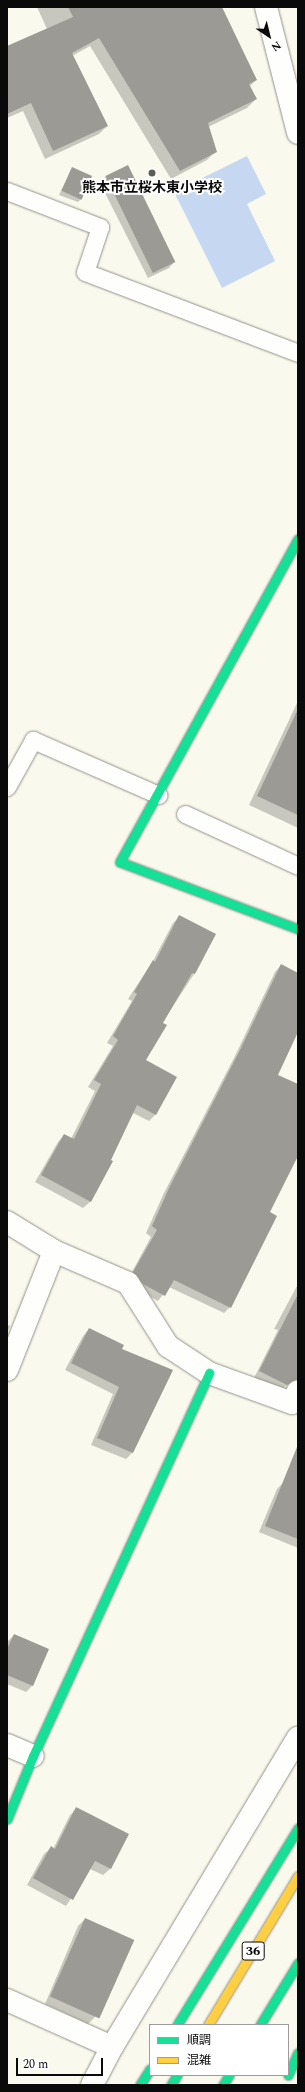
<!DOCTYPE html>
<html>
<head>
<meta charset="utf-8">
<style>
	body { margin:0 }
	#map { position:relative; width:305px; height:2092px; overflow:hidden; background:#f9f9ed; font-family:Spectral,"Noto Sans JP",serif }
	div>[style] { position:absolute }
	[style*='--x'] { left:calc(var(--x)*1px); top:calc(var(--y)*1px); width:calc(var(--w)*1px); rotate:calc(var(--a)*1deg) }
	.water>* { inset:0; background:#c5d7f1 }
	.shadow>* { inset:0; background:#0003 }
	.building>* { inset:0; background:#9b9a94; transform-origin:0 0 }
	.roads { filter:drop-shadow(0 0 1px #92928c) drop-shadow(0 0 1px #92928c) }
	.lane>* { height:17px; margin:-8.5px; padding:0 8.5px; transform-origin:8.5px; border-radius:8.5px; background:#fefefc }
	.street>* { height:22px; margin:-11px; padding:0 11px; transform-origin:11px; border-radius:11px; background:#fefefc }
	.fast>* { height:9px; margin:-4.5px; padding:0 4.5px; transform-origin:4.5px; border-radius:4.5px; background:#16e098 }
	.slow>* { height:9px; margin:-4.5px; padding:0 4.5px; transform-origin:4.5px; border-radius:4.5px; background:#ffcf43 }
	.dots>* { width:11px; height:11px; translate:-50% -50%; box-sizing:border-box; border:2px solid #fff; border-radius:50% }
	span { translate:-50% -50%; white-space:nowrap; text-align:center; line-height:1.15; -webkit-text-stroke:4px #fff; paint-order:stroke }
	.shield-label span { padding:1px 3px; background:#fff; border:1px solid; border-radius:3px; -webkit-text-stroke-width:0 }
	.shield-label { font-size:13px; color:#0a0a0a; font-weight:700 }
	.poi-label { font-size:14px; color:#0a0a0a; font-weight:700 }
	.frame { position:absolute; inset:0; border:8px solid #0a0a0a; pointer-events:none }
	.legend { position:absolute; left:149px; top:2024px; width:140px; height:52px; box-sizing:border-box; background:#fff; border:1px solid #9d9d9d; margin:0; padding:5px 7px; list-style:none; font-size:12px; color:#0a0a0a }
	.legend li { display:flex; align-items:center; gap:8px; height:20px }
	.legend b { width:20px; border:1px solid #9d9d9d }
	.north { position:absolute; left:249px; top:16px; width:40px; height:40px; -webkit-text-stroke:3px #fff; paint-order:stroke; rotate:145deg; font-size:11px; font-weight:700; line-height:16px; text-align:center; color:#0a0a0a }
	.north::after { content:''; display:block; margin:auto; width:14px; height:18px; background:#0a0a0a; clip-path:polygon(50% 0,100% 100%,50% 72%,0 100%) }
	.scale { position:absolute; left:16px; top:2058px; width:87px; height:18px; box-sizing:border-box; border:2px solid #0a0a0a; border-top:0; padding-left:5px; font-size:12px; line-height:14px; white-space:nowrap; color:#0a0a0a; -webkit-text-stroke:3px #fff; paint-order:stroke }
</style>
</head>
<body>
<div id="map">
	<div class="water">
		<div style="clip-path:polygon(247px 156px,266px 194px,247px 204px,275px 261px,222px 288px,174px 192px)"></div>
	</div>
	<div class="shadow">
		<div style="clip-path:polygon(37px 7px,220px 7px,256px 80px,250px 86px,256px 99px,247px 108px,208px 127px,215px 152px,207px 160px,171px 179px,90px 46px,72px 56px,107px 126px,99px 134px,45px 159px,23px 111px,7px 118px,7px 48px,47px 29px)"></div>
		<div style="clip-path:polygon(72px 168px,82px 198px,78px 202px,59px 195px)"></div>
		<div style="clip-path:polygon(106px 176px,175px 261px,169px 268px,148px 278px,100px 183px)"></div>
		<div style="clip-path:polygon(298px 701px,298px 828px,249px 805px)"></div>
		<div style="clip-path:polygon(180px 916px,194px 974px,162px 1023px,144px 1060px,175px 1077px,155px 1115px,149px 1121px,133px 1113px,109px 1160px,112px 1162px,90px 1202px,83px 1208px,35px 1182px,58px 1142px,64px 1135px,71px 1139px,95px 1091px,88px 1087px,113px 1046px,107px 1043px,132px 1001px,128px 999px,153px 961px,173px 923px)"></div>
		<div style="clip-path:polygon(281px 965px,298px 974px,298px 1030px,277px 1075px,298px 1086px,298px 1153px,269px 1213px,230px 1307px,224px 1313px,169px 1287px,158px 1301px,137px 1290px,128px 1279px,151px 1237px,146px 1233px,164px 1193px,235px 1056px,275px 972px)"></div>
		<div style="clip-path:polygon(298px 1284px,298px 1376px,280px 1391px,254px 1378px,278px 1330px,274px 1329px)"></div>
		<div style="clip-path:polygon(7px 1325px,10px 1326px,7px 1333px)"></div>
		<div style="clip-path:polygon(89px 1329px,120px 1349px,172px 1371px,132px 1453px,126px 1459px,91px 1445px,113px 1394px,65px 1370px,83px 1336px)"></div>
		<div style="clip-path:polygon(283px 1483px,298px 1488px,298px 1548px,259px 1532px,277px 1489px)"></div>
		<div style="clip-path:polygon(14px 1635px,48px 1650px,32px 1686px,26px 1692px,7px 1684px,7px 1642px)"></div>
		<div style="clip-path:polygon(76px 1809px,128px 1834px,110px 1869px,103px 1875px,90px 1869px,66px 1906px,27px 1885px,44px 1854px,51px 1848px,53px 1849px,70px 1815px)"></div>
		<div style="clip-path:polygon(85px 1919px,95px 2017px,88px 2024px,45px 2004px,78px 1926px)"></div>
	</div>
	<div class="building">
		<div style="clip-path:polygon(68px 7px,222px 7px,257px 80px,249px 84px,257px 99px,208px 123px,217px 152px,180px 171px,99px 38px,72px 53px,108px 126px,53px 151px,31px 103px,7px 114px,7px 46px,73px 17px)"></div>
		<div style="left:128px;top:165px;width:108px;height:25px;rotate:64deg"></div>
		<div style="left:72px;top:167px;width:22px;height:26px;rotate:24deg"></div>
		<div style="clip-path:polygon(298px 709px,298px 815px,257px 796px)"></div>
		<div style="clip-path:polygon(179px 915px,216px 934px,195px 974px,192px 973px,163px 1023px,167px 1025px,146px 1060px,177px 1077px,156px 1115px,137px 1105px,111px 1160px,113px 1161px,91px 1202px,41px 1175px,64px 1134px,74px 1139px,101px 1084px,94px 1080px,118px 1040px,113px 1036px,137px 994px,134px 992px,153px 960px,155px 962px)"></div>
		<div style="clip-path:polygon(281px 964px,298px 973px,298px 1032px,278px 1075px,298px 1084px,298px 1156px,270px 1212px,277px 1216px,231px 1308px,174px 1280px,165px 1296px,143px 1284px,133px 1272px,157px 1230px,152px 1226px,170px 1186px,241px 1048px)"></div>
		<div style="clip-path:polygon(298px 1294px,298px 1379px,287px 1385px,259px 1371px)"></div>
		<div style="clip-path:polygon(89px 1328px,124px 1345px,122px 1349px,173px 1370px,133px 1453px,97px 1438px,119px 1387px,71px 1363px)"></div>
		<div style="clip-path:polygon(297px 1447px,298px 1447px,298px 1539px,265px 1526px)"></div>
		<div style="clip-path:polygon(14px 1634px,49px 1649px,33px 1686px,7px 1675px,7px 1649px)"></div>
		<div style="clip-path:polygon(76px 1807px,129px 1834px,111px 1869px,95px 1861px,73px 1900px,33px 1878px,51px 1846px,55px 1849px)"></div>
		<div style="left:85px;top:1918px;width:54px;height:86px;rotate:24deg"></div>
	</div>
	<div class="roads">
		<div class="lane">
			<div style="--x:7;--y:191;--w:100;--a:21.2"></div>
			<div style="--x:100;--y:227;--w:47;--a:108.4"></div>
			<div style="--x:85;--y:272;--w:228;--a:20.8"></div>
			<div style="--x:7;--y:787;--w:54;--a:-61"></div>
			<div style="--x:33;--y:740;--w:137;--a:23.7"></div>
			<div style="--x:185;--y:814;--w:124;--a:24.7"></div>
		</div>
		<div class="street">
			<div style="--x:266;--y:7;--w:130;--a:75.7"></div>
			<div style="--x:7;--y:1222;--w:55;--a:31.7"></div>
			<div style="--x:54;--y:1251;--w:81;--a:23.4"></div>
			<div style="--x:128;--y:1283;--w:75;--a:57.6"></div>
			<div style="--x:168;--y:1346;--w:49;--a:33.4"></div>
			<div style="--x:209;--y:1373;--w:88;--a:19.9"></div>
			<div style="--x:292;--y:1403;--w:13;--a:-63"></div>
			<div style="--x:7;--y:1370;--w:128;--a:-68.4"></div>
			<div style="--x:7;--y:1745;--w:28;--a:23"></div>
			<div style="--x:7;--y:2000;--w:115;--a:24.1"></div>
			<div style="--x:92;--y:2085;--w:43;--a:-62.2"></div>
			<div style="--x:112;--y:2047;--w:361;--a:-59"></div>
		</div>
		<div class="fast">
			<div style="--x:298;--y:539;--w:369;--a:118.9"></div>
			<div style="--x:120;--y:862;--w:190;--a:20.6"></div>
			<div style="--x:7;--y:1819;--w:68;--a:-67.6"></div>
			<div style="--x:33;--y:1756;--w:422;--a:-65.3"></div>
			<div style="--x:177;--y:2025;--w:231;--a:-58.4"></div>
			<div style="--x:260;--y:2025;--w:73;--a:-58.5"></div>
			<div style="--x:288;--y:2075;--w:24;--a:-66"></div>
			<div style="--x:140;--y:2085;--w:19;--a:-58"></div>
			<div style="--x:171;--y:2085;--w:12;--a:-59"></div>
			<div style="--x:223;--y:2085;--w:12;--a:-59"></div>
		</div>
		<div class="slow">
			<div style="--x:208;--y:2025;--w:174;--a:-58.9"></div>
		</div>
	</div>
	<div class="dots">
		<div style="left:152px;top:173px;background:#5e5e59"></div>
	</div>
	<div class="shield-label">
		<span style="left:253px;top:1951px">36</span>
	</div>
	<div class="poi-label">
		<span style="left:152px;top:188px">熊本市立桜木東小学校</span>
	</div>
	<div class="frame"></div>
	<ul class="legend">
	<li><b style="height:5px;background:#16e098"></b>順調</li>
	<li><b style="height:5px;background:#ffcf43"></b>混雑</li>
	</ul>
	<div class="north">N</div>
	<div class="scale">20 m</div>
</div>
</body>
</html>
